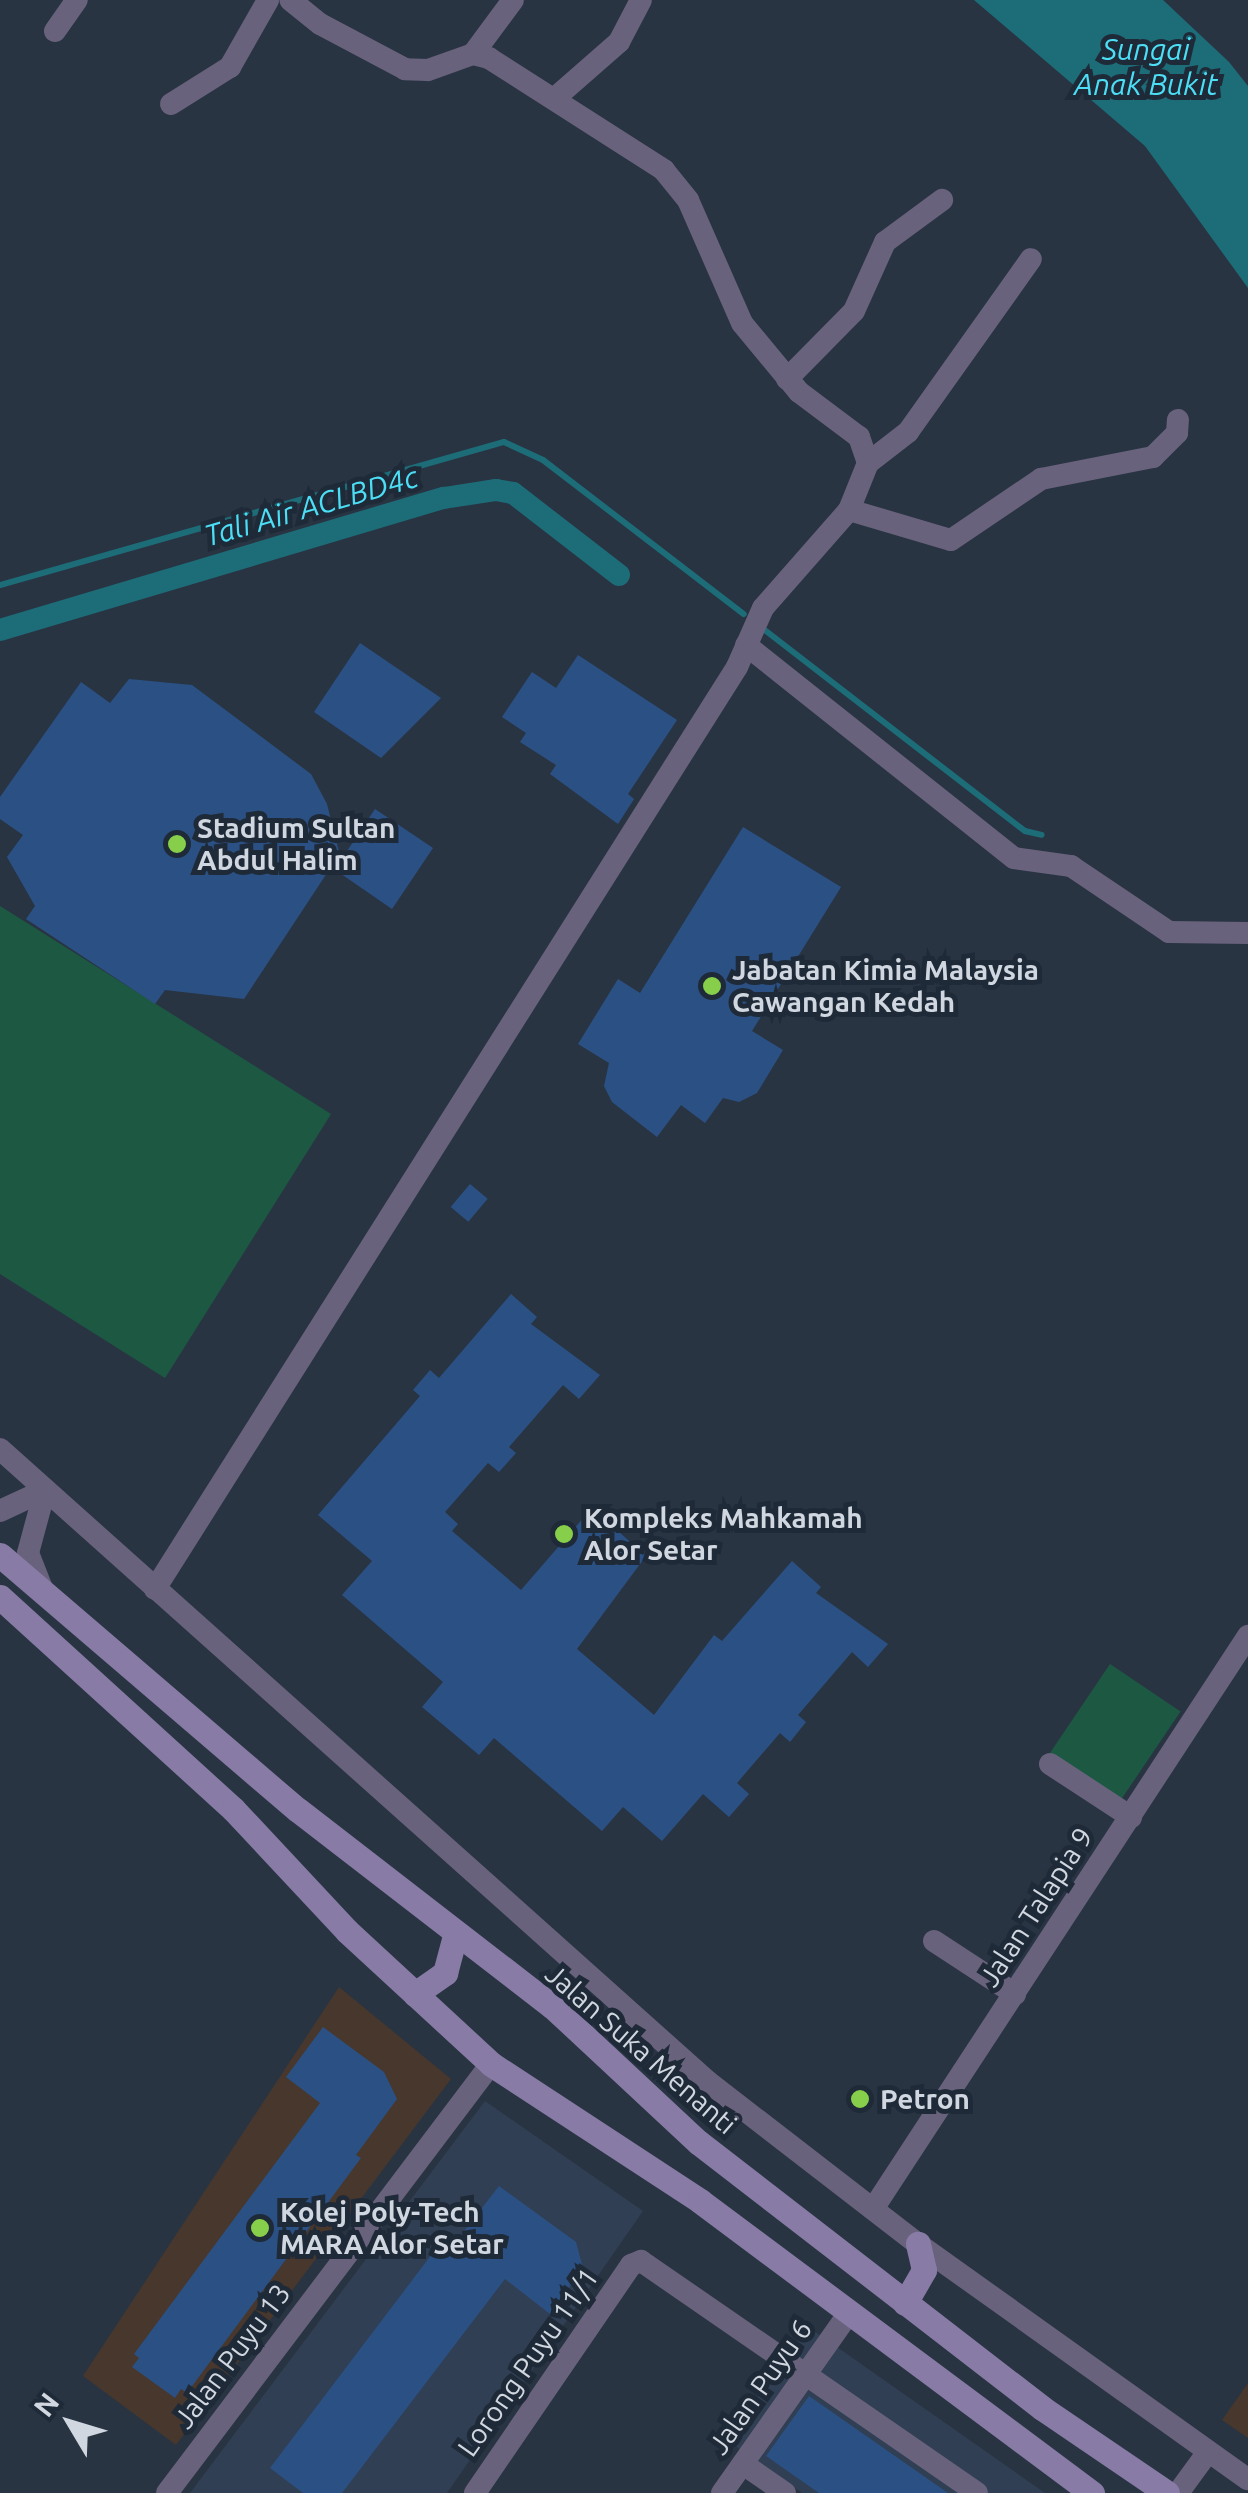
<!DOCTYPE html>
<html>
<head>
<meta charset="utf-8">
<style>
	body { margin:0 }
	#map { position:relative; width:1248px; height:2493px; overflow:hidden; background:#293443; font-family:Ubuntu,sans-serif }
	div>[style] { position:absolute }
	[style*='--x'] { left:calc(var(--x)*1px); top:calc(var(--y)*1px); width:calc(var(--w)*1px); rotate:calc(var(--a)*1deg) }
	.built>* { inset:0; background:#303f53 }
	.education>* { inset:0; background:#47372c }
	.green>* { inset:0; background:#1d5942; transform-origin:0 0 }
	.water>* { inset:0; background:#1d6d79 }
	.stream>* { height:6px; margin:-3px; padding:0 3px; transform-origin:3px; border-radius:3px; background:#1d6d79 }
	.canal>* { height:22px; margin:-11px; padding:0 11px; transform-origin:11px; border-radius:11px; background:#1d6d79 }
	.building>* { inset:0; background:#2b5184; transform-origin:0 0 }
	.street>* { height:22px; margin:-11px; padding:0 11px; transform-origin:11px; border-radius:11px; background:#69627d }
	.secondary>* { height:25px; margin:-12.5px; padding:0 12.5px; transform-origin:12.5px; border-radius:12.5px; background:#887ba6 }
	.dots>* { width:28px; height:28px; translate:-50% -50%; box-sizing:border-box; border:5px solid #1f2a38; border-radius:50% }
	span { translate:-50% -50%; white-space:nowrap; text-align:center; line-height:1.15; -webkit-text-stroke:10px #1f2a38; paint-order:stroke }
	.poi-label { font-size:28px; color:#d0d7e0; font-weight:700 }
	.left { translate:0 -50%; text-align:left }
	.street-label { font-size:28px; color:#d0d7e0 }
	.water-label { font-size:30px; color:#4cdef5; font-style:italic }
	.north { position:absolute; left:20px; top:2373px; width:100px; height:100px; -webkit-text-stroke:8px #1f2a38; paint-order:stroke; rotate:308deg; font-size:28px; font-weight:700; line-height:40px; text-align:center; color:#d0d7e0 }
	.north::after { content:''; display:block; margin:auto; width:35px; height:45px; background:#d0d7e0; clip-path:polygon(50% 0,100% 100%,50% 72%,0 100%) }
</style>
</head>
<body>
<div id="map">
	<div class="built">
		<div style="clip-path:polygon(485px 2101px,643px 2211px,447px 2493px,190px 2493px)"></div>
		<div style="clip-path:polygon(807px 2326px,1045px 2493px,802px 2493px,727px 2440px)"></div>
	</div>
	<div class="education">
		<div style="clip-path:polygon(339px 1987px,451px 2079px,176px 2445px,83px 2376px)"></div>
		<div style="clip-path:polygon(1248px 2383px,1248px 2438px,1222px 2420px)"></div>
	</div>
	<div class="green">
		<div style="clip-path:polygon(0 906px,331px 1114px,165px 1378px,0 1274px)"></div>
		<div style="left:1110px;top:1664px;width:85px;height:107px;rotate:34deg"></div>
	</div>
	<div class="water">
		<div style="clip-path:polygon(974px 0,1163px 0,1229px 62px,1248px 86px,1248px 288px,1145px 146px)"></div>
	</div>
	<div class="stream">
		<div style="--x:0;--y:585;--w:524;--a:-15.84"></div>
		<div style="--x:504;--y:442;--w:43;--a:24.8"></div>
		<div style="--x:543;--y:460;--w:253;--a:37.5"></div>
		<div style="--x:766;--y:631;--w:327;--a:37.7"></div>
		<div style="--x:1025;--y:831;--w:17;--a:13"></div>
	</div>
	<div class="canal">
		<div style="--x:0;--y:630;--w:463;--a:-16.6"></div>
		<div style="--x:444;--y:498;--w:53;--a:-8.7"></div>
		<div style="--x:496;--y:490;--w:17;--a:10"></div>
		<div style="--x:513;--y:493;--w:134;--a:37.7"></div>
	</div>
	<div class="building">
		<div style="clip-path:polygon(360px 643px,441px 698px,381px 758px,314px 712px)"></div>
		<div style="clip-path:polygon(578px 655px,677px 720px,628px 794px,634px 799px,618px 824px,550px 774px,556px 765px,520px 742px,526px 733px,502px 717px,532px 672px,556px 688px)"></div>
		<div style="clip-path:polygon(129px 679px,192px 685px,311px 774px,327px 804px,341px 860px,375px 809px,433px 848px,392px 909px,331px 867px,244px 999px,165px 990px,155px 1004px,26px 919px,35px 906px,7px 857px,23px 835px,0 819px,0 797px,81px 682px,110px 703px)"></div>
		<div style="clip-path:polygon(743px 827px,841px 887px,752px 1031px,783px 1050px,757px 1093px,739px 1102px,723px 1098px,705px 1123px,681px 1105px,657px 1137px,612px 1102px,604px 1086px,609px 1063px,578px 1044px,618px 979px,640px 993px)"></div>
		<div style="left:470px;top:1184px;width:23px;height:30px;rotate:40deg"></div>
		<div style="clip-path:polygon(511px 1294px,537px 1317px,531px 1324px,600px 1375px,579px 1399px,563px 1385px,509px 1447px,516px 1453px,499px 1472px,488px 1463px,445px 1512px,458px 1524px,452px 1531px,521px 1590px,592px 1508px,646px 1556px,577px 1649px,654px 1715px,714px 1635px,722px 1641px,792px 1561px,821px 1587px,816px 1593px,888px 1644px,868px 1667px,852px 1652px,798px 1715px,806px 1722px,790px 1742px,780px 1733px,737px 1783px,749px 1794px,729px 1817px,703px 1794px,662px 1841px,623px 1807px,602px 1831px,494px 1738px,479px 1755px,422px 1707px,443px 1682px,342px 1595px,372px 1561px,318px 1515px,420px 1396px,413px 1390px,430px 1370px,439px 1378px)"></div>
		<div style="clip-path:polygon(323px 2027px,384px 2072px,397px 2099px,356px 2155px,361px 2158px,187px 2393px,181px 2389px,175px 2398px,132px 2367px,139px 2358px,134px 2354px,320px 2103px,286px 2077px)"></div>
		<div style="clip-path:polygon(499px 2186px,576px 2242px,583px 2268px,550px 2314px,505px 2279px,342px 2493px,303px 2493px,270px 2468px,435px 2250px,444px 2257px)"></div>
		<div style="clip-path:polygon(809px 2396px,948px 2493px,819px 2493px,766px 2456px)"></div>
	</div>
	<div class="street">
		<div style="--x:55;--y:31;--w:38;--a:-55"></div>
		<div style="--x:473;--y:54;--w:67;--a:-53.5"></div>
		<div style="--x:555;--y:98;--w:85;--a:-41.2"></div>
		<div style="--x:619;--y:42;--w:47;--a:-62.4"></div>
		<div style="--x:171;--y:104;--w:70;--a:-32.1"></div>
		<div style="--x:230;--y:67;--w:77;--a:-60.4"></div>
		<div style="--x:787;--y:379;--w:95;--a:-45.4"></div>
		<div style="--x:854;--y:311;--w:76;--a:-65.8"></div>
		<div style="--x:885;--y:242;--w:71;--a:-36.4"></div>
		<div style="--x:868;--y:463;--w:51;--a:-37.8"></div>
		<div style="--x:908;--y:432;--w:212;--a:-54.6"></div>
		<div style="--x:849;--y:510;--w:106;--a:16.4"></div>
		<div style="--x:951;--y:540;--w:109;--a:-34.1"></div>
		<div style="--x:1041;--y:479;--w:114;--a:-11.1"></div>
		<div style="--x:1153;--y:457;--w:34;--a:-45"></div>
		<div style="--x:1177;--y:433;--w:13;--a:-86"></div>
		<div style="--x:746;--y:645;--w:342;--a:38.5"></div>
		<div style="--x:1014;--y:858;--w:58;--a:8"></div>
		<div style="--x:1071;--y:866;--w:118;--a:34"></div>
		<div style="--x:1169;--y:932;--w:79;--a:0.7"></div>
		<div style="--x:0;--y:1449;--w:948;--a:41.79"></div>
		<div style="--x:707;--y:2081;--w:267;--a:37.7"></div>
		<div style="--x:918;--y:2244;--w:405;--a:35.5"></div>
		<div style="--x:0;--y:1511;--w:50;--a:-25"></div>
		<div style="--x:155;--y:1589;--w:1090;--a:-57.74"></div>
		<div style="--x:737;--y:667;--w:64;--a:-66.2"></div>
		<div style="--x:763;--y:608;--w:130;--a:-48.7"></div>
		<div style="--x:849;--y:510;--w:51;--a:-68"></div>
		<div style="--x:868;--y:463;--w:28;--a:-109"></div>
		<div style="--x:859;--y:437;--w:75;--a:-143.1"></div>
		<div style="--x:799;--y:392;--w:89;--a:-129.6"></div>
		<div style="--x:742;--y:323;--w:134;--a:-113.7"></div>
		<div style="--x:688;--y:200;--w:38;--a:-129"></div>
		<div style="--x:664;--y:170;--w:208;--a:-147.4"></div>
		<div style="--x:489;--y:58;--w:16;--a:-166"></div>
		<div style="--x:473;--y:54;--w:48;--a:160.4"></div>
		<div style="--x:428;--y:70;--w:23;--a:-178"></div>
		<div style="--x:405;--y:69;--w:96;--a:-152.1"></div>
		<div style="--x:320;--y:24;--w:38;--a:-141"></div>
		<div style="--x:43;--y:1591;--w:41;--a:-111.5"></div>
		<div style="--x:28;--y:1553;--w:65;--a:-74.9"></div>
		<div style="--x:1050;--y:1764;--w:97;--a:33.2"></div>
		<div style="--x:934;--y:1941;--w:97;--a:33.2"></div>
		<div style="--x:873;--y:2209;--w:685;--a:-56.8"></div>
		<div style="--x:743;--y:2464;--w:51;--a:34.6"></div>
		<div style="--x:167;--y:2493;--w:538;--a:-52.94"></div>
		<div style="--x:475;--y:2493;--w:276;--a:-55.6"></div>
		<div style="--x:631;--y:2265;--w:11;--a:-22"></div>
		<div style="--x:641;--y:2261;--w:408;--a:34.6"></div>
		<div style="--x:722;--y:2493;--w:217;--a:-54.8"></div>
		<div style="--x:1178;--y:2493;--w:51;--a:-53.8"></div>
	</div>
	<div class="secondary">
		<div style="--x:0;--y:1555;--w:392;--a:40.6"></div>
		<div style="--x:298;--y:1810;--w:321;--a:37.7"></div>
		<div style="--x:552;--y:2006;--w:200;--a:43"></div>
		<div style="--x:698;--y:2142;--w:435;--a:37.7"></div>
		<div style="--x:1042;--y:2408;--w:151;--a:34.2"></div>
		<div style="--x:0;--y:1597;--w:315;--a:42.3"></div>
		<div style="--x:233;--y:1809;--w:167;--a:46.9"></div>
		<div style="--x:347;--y:1931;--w:196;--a:42.7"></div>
		<div style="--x:491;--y:2064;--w:250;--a:33.2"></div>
		<div style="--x:700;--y:2201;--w:489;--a:36.7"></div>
		<div style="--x:415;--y:1994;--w:37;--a:-35"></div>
		<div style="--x:445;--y:1973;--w:38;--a:-75"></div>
		<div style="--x:905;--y:2303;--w:38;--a:-60"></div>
		<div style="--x:924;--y:2270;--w:27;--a:-103"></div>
	</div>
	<div class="dots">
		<div style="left:177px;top:844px;background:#87cf4a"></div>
		<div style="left:712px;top:986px;background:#87cf4a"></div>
		<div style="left:564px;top:1534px;background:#87cf4a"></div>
		<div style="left:860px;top:2099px;background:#87cf4a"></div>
		<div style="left:260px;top:2228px;background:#87cf4a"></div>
	</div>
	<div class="poi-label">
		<span class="left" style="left:197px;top:844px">Stadium Sultan<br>Abdul Halim</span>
		<span class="left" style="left:732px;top:986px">Jabatan Kimia Malaysia<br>Cawangan Kedah</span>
		<span class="left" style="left:584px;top:1534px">Kompleks Mahkamah<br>Alor Setar</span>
		<span class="left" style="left:880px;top:2099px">Petron</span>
		<span class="left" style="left:280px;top:2228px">Kolej Poly-Tech<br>MARA Alor Setar</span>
	</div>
	<div class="street-label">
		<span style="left:1036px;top:1907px;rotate:-57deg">Jalan Talapia 9</span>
		<span style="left:641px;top:2049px;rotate:41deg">Jalan Suka Menanti</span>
		<span style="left:232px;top:2356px;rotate:-53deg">Jalan Puyu 13</span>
		<span style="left:528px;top:2362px;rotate:-55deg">Lorong Puyu 11/1</span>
		<span style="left:760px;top:2387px;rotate:-55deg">Jalan Puyu 6</span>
	</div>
	<div class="water-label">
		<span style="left:1146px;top:66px">Sungai<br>Anak Bukit</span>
		<span style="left:311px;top:506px;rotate:-16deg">Tali Air ACLBD4c</span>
	</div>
	<div class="north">N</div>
</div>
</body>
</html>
